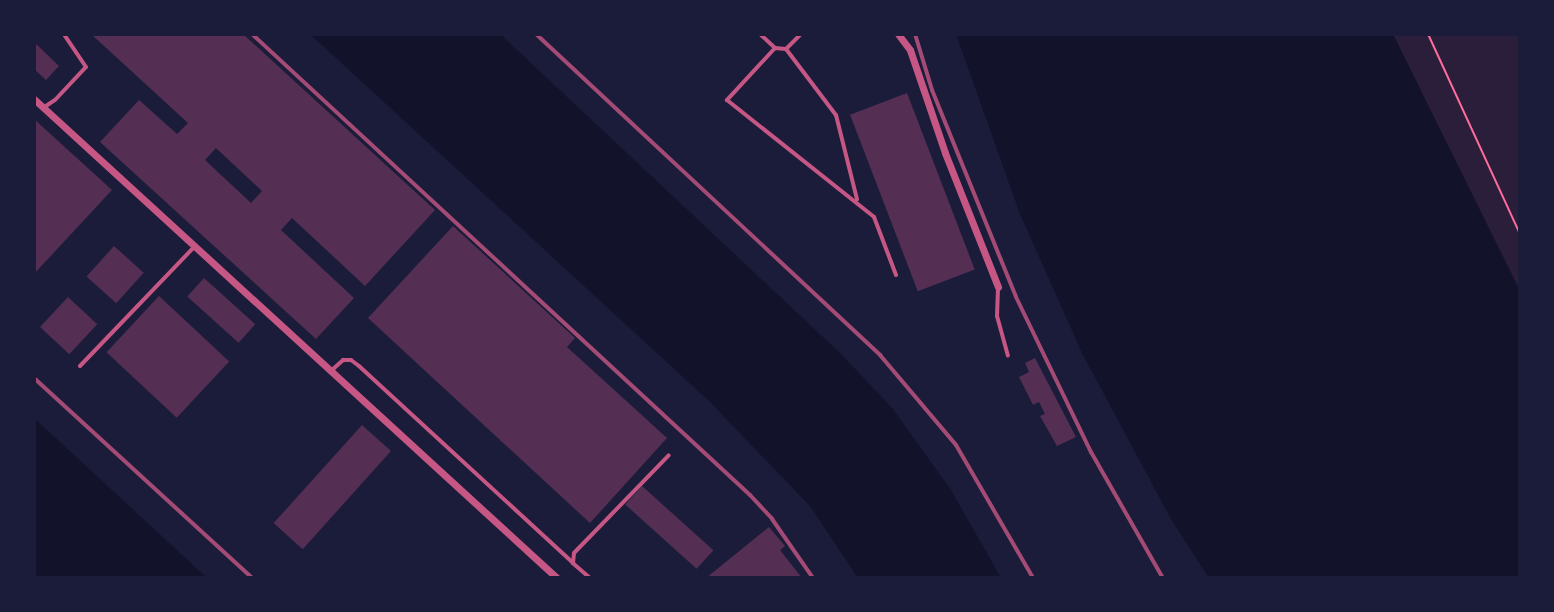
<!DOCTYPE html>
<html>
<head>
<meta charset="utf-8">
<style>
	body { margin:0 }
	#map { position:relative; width:1554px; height:612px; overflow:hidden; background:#1b1b3a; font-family:"Sofia Sans Condensed",sans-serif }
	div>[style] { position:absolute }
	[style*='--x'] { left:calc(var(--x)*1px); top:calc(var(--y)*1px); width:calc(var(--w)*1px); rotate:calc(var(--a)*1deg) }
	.green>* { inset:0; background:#2a1e3b }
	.water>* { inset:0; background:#12122b }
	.building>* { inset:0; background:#542f53; transform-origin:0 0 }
	.path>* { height:2px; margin:-1px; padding:0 1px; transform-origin:1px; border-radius:1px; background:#ff6b9d }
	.service>* { height:4px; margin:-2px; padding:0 2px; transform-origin:2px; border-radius:2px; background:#c65784 }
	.minor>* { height:7px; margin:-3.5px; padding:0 3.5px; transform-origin:3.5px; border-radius:3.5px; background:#c65784 }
	.rail>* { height:4px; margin:-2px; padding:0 2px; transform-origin:2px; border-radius:2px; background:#a44b75 }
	span { translate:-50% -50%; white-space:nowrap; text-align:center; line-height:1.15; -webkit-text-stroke:7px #1b1b3a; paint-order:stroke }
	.frame { position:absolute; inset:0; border:36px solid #1b1b3a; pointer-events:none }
</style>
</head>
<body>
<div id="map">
	<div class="green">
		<div style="clip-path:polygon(1393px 34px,1520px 34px,1520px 291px,1396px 43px)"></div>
	</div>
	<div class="water">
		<div style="clip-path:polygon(310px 34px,500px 34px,840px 353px,893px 409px,951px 490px,1001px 578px,858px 578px,810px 506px,709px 401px)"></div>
		<div style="clip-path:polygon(956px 34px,1393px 34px,1520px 291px,1520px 578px,1209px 578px,1171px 519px,1083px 355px,1020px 214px)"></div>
		<div style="clip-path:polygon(34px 418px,207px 578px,34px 578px)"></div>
	</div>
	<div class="building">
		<div style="clip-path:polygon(evenodd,91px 34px,243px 34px,435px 210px,365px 286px,292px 218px,281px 230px,354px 298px,316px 339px,100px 142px,139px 100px,177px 134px,188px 123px,91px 34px,216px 148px,262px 191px,251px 203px,205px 160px,216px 148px)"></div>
		<div style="clip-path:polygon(34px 42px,59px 66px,46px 80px,34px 69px)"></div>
		<div style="left:907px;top:93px;width:189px;height:61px;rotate:69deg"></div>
		<div style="clip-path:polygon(34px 119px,112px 190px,34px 274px)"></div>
		<div style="clip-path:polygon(453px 226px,575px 338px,567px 347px,667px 438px,590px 523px,368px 318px)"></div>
		<div style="left:114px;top:246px;width:40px;height:41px;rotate:42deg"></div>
		<div style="left:204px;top:278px;width:69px;height:25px;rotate:42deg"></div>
		<div style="left:159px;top:296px;width:96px;height:77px;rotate:43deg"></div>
		<div style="left:68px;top:297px;width:40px;height:41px;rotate:43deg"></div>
		<div style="clip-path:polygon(1035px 358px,1076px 437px,1057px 446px,1040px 416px,1045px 414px,1039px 402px,1033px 405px,1019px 377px,1029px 372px,1025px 363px)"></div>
		<div style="left:362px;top:425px;width:39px;height:132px;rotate:42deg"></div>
		<div style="left:642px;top:486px;width:96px;height:25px;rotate:42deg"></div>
		<div style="clip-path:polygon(769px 527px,785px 546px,780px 550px,802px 578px,706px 578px)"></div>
	</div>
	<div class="path">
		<div style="--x:1428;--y:34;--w:220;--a:65.3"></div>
	</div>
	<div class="service">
		<div style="--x:760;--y:34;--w:21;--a:43"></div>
		<div style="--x:775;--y:48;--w:11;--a:5"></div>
		<div style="--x:786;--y:49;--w:21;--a:-45"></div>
		<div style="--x:775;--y:48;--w:71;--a:132.7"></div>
		<div style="--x:727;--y:100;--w:188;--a:38.5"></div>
		<div style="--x:874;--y:217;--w:62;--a:69.2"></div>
		<div style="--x:786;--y:49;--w:83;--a:52.9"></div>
		<div style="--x:836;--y:115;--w:87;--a:76"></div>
		<div style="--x:43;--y:108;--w:14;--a:-34"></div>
		<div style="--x:55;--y:100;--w:45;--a:-46.8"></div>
		<div style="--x:86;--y:67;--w:40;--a:-124"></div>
		<div style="--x:998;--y:288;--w:28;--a:92"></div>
		<div style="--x:997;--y:316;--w:41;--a:74.6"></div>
		<div style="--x:80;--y:366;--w:165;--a:-46.2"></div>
		<div style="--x:332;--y:370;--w:15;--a:-42"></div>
		<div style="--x:343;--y:360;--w:8;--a:0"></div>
		<div style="--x:351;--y:360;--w:10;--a:37"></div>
		<div style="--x:359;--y:366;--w:291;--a:42.6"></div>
		<div style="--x:590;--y:578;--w:23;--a:-139"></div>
		<div style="--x:573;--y:563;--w:10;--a:-84"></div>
		<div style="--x:574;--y:553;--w:136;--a:-45.9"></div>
	</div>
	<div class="minor">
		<div style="--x:898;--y:34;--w:20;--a:53"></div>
		<div style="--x:910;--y:50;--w:109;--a:71.2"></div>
		<div style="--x:945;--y:153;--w:144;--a:68.4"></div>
		<div style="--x:34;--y:99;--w:709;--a:42.49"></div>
	</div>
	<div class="rail">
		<div style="--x:252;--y:34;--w:679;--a:42.79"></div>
		<div style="--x:750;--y:495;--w:33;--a:47"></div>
		<div style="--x:772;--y:519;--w:72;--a:55.2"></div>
		<div style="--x:536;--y:34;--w:471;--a:43"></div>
		<div style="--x:880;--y:355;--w:118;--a:49.8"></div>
		<div style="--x:956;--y:445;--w:154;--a:59.9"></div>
		<div style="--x:915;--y:34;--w:59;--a:73.1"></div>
		<div style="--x:932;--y:90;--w:223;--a:67.9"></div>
		<div style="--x:1016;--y:297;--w:172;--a:64.2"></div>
		<div style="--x:1091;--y:452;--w:145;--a:60.3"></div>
		<div style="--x:34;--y:378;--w:296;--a:42.5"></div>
	</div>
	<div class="frame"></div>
</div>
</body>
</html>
